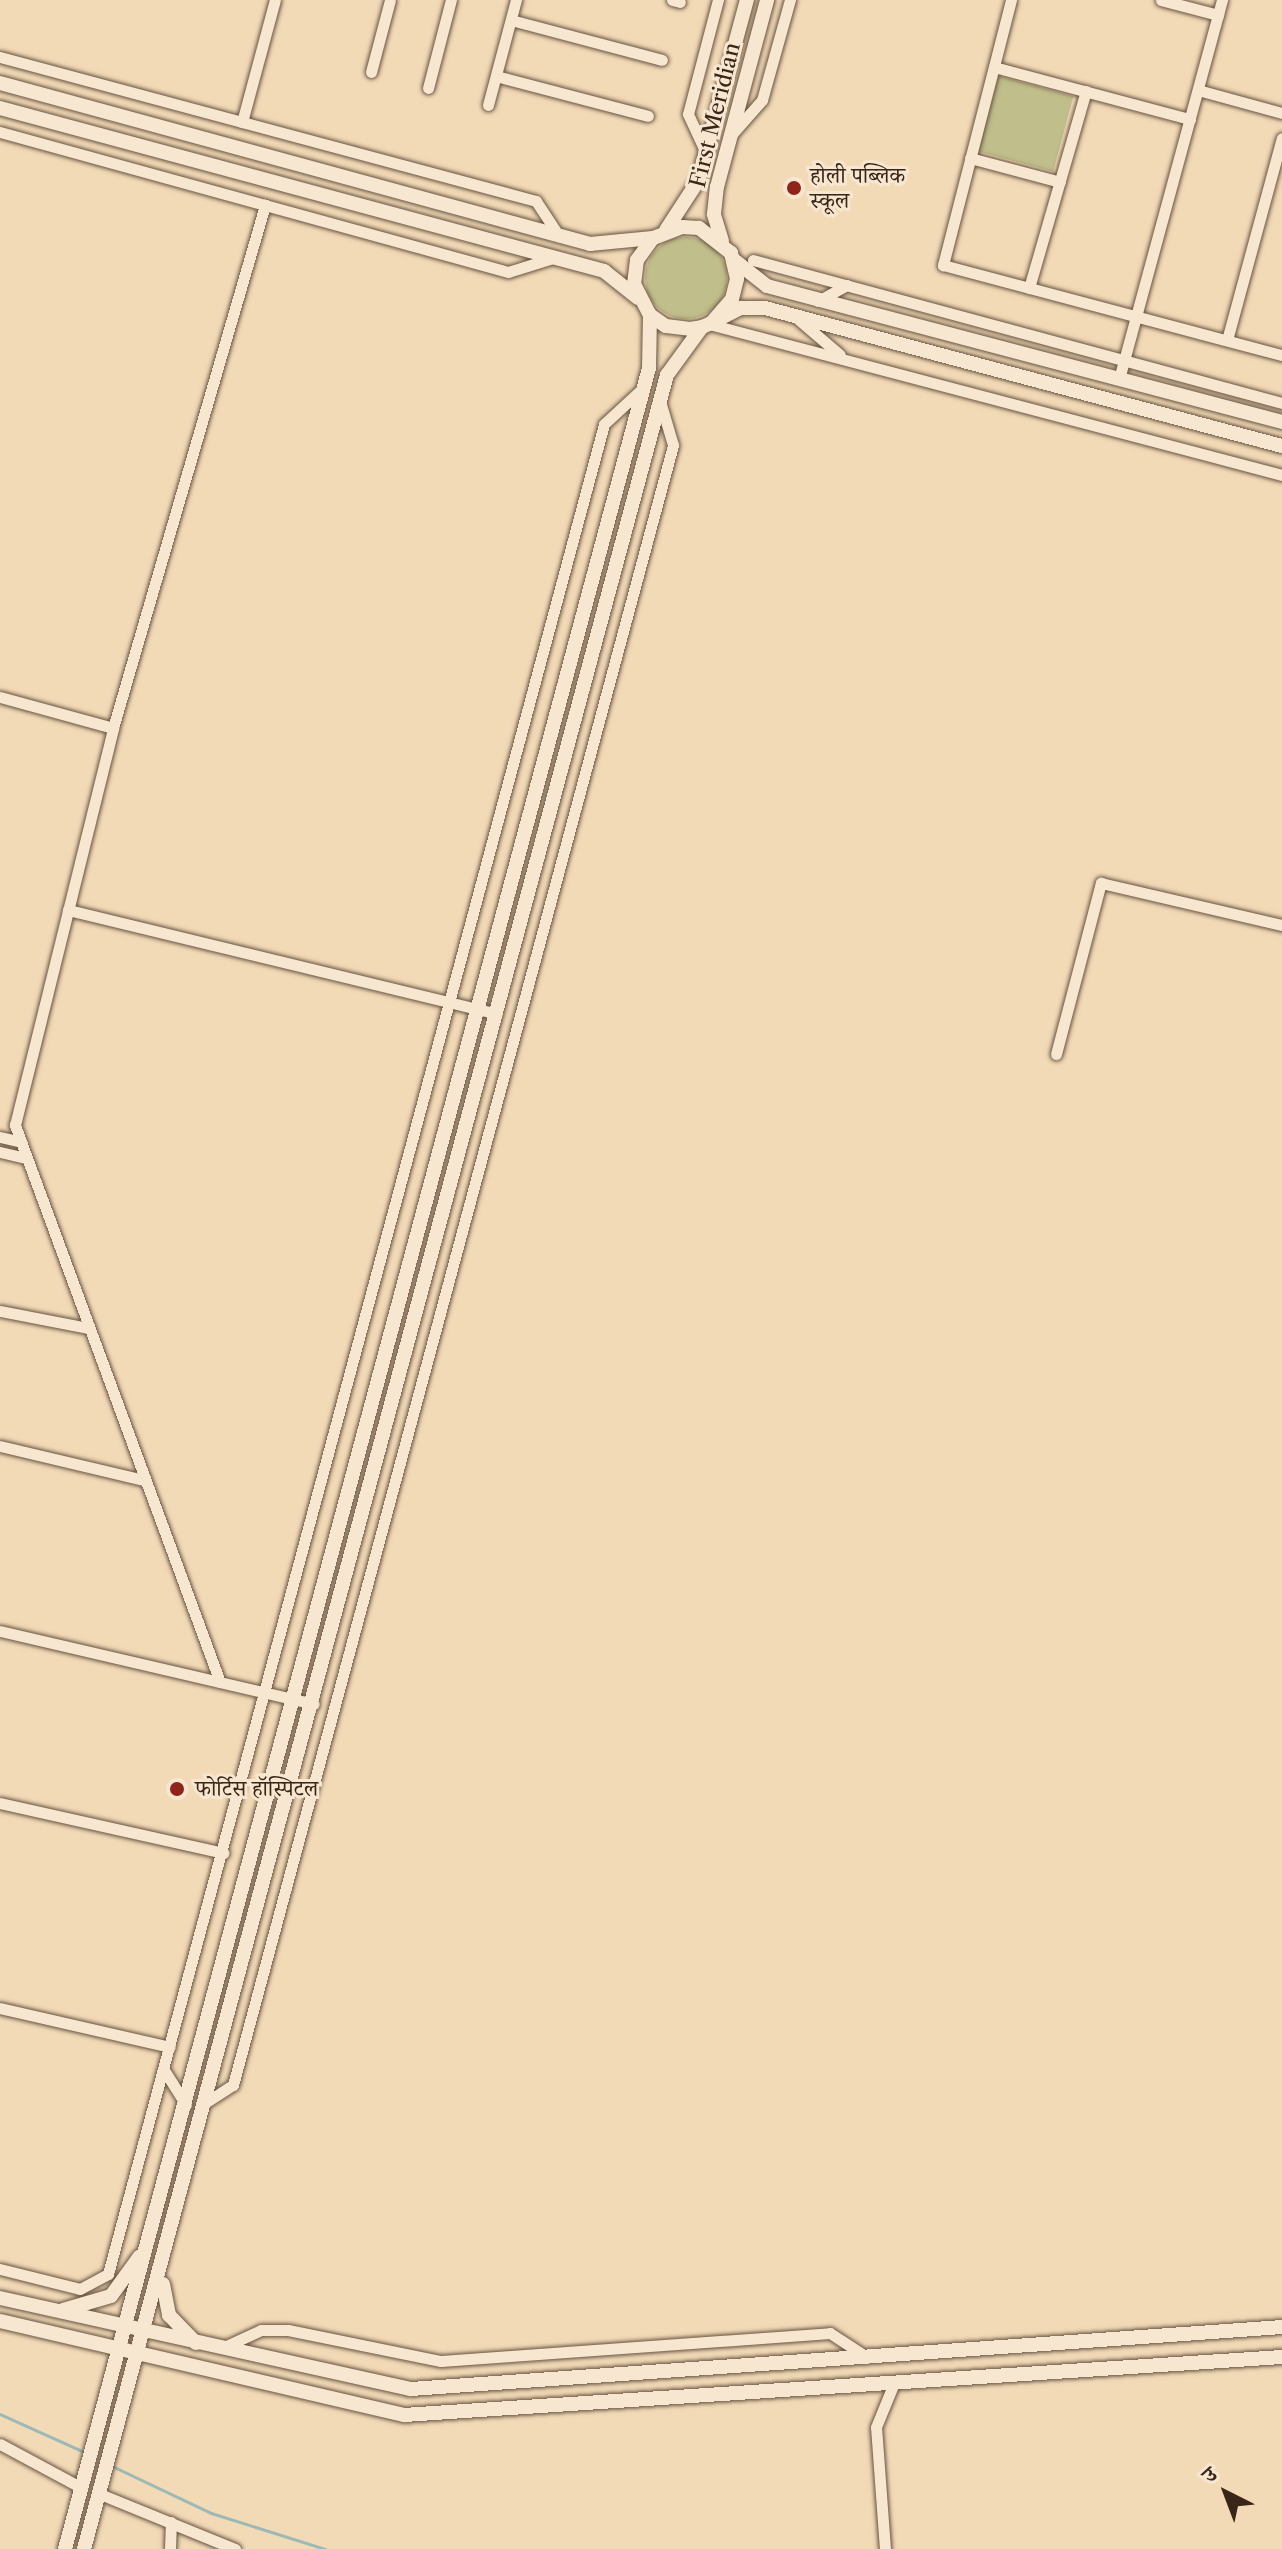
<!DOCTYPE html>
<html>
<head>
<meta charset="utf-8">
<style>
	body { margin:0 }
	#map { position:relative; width:1282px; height:2549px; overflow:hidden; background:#f2dab7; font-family:"Libre Caslon Text","Noto Serif Devanagari",serif }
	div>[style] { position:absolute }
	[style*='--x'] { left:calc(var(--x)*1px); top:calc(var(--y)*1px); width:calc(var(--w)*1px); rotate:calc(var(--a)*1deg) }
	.green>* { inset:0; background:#c0be8a; transform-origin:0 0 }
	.round { border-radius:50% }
	.stream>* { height:3px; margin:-1.5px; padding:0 1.5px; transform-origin:1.5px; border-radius:1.5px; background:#9db9b6 }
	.roads { filter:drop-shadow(0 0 2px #675340) drop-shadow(0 0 2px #675340) }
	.street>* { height:11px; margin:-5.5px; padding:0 5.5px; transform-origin:5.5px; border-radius:5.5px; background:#f7e7d0 }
	.secondary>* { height:14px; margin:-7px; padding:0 7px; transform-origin:7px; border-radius:7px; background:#f7e7d0 }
	.dots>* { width:22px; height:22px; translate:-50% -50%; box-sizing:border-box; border:4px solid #f7e7d0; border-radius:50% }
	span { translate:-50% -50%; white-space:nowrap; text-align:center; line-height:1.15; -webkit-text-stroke:6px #f7e7d0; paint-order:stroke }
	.street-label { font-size:22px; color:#392618 }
	.poi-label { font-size:22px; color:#392618 }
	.left { translate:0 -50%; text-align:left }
	.north { position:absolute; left:1186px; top:2453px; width:80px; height:80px; -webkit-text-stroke:6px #f7e7d0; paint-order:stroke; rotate:318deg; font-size:22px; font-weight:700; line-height:32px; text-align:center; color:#392618 }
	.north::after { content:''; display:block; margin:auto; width:28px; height:36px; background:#392618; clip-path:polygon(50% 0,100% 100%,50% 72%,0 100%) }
</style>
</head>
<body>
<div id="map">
	<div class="green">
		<div style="left:998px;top:76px;width:78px;height:78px;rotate:15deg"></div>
		<div class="round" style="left:645px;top:237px;width:82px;height:82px"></div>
	</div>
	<div class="stream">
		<div style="--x:0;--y:2414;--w:92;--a:24.3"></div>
		<div style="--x:112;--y:2466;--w:110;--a:25.4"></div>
		<div style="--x:211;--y:2513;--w:120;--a:17.5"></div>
	</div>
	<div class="roads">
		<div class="street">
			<div style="--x:672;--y:0;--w:8;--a:14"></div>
			<div style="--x:1011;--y:0;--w:274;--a:104.4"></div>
			<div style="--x:943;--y:265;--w:351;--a:14.9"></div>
			<div style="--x:1161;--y:0;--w:59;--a:14.7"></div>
			<div style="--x:511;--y:20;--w:156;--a:14.8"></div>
			<div style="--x:0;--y:57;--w:555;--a:15.04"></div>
			<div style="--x:536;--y:201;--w:42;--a:56.7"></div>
			<div style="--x:994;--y:67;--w:203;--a:14.9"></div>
			<div style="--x:371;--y:72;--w:74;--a:-75.2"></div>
			<div style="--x:496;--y:76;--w:157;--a:14.7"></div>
			<div style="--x:428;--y:88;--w:91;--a:-75.4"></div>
			<div style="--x:1198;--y:90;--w:87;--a:15.3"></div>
			<div style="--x:488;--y:105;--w:109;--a:-75.1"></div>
			<div style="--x:242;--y:122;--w:126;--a:-74.9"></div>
			<div style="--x:0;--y:132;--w:527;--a:15.41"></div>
			<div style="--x:508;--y:272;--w:47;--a:-17.3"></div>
			<div style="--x:731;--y:135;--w:47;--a:-48.5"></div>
			<div style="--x:762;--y:100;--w:104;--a:-74.4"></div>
			<div style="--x:706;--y:153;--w:43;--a:-114.8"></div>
			<div style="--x:688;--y:114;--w:118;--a:-75.3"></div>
			<div style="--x:970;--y:158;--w:93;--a:14.9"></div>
			<div style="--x:753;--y:260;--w:548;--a:15.13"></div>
			<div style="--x:1029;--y:288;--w:205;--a:-73.9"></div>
			<div style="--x:818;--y:301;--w:33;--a:-29"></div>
			<div style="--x:798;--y:319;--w:55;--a:40.6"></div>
			<div style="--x:709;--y:324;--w:593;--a:14.76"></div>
			<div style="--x:1227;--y:340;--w:209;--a:-74.8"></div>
			<div style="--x:1119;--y:379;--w:393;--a:-74.8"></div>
			<div style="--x:0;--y:697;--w:117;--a:15.3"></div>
			<div style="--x:68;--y:910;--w:441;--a:13.6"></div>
			<div style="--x:1056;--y:1054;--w:177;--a:-75.3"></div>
			<div style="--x:1101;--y:883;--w:186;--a:13.1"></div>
			<div style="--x:0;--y:1137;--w:22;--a:13"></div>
			<div style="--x:0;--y:1152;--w:27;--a:13"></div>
			<div style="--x:0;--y:1311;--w:90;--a:10.9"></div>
			<div style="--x:0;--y:1446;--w:148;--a:13.3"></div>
			<div style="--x:0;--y:1631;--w:322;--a:13.1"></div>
			<div style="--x:220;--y:1682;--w:594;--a:-110.21"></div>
			<div style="--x:15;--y:1125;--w:409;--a:-76.1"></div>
			<div style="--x:113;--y:728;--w:545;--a:-73.79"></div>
			<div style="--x:0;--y:1803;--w:229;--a:12.6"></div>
			<div style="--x:0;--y:2008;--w:174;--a:12.9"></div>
			<div style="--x:164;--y:2070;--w:41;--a:57.8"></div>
			<div style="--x:208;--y:2101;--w:30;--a:-33"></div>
			<div style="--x:233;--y:2085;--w:1698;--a:-74.98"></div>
			<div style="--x:673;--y:445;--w:46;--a:-106.5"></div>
			<div style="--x:0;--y:2269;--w:82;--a:14"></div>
			<div style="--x:80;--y:2289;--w:32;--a:-28"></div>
			<div style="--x:108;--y:2274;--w:1915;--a:-74.99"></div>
			<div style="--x:604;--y:424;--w:53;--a:-42.7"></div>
			<div style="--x:222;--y:2348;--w:43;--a:-24.8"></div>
			<div style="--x:261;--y:2330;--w:27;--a:0"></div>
			<div style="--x:288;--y:2330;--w:156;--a:11.5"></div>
			<div style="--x:441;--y:2361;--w:390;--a:-4.1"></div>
			<div style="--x:830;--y:2333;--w:45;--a:33.3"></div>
			<div style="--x:0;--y:2444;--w:93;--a:28.2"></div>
			<div style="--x:100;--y:2494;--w:146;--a:22.2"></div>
			<div style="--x:170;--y:2549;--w:27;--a:-88"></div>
			<div style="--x:885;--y:2549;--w:122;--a:-94.2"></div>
			<div style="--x:876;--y:2427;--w:48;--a:-67.8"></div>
		</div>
		<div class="secondary">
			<div style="--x:0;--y:83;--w:612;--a:15.26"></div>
			<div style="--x:590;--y:244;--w:63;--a:-5.4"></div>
			<div style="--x:0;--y:108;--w:626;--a:15.1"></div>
			<div style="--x:604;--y:271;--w:43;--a:38.5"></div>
			<div style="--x:666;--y:230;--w:59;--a:-56.9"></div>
			<div style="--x:698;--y:181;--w:188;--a:-74.9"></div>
			<div style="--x:722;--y:241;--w:28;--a:-107"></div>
			<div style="--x:714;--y:214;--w:27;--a:-84"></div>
			<div style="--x:717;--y:187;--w:194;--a:-75"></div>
			<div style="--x:734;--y:260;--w:42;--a:38.2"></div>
			<div style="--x:767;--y:286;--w:533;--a:14.79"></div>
			<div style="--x:713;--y:321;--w:29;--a:-49"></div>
			<div style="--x:732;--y:299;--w:21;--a:-76"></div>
			<div style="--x:737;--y:279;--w:27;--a:-103"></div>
			<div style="--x:731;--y:253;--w:41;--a:-142"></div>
			<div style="--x:699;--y:228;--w:17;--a:-177"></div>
			<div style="--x:682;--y:227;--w:31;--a:159"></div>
			<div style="--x:653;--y:238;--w:27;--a:126"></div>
			<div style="--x:637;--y:260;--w:24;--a:97"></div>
			<div style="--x:634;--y:284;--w:35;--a:63"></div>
			<div style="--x:650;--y:315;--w:19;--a:35"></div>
			<div style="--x:666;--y:326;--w:24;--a:7"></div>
			<div style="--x:690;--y:329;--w:12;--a:-9"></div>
			<div style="--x:702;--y:327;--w:8;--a:-23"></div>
			<div style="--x:709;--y:324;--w:36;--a:-27"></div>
			<div style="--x:741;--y:308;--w:24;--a:0"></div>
			<div style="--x:765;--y:308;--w:535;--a:14.95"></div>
			<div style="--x:163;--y:2284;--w:32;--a:79"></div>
			<div style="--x:169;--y:2315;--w:39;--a:46"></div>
			<div style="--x:0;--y:2298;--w:421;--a:12.5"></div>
			<div style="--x:411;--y:2389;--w:873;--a:-4.07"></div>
			<div style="--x:63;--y:2310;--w:50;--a:-16.3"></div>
			<div style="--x:111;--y:2296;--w:49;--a:-54.1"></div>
			<div style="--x:0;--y:2321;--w:415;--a:13.1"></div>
			<div style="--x:404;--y:2415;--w:880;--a:-3.78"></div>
			<div style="--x:65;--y:2549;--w:2258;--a:-75.01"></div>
			<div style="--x:649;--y:368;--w:53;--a:-88.9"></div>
			<div style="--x:84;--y:2549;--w:2251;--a:-74.99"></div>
			<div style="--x:667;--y:375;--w:59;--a:-53.9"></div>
		</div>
	</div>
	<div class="dots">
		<div style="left:794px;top:188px;background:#8f2418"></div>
		<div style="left:177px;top:1789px;background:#8f2418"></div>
	</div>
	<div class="street-label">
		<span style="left:715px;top:115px;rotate:-76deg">First Meridian</span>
	</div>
	<div class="poi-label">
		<span class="left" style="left:810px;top:188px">होली पब्लिक<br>स्कूल</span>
		<span class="left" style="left:195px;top:1789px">फोर्टिस हॉस्पिटल</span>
	</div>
	<div class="north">उ</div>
</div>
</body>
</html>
